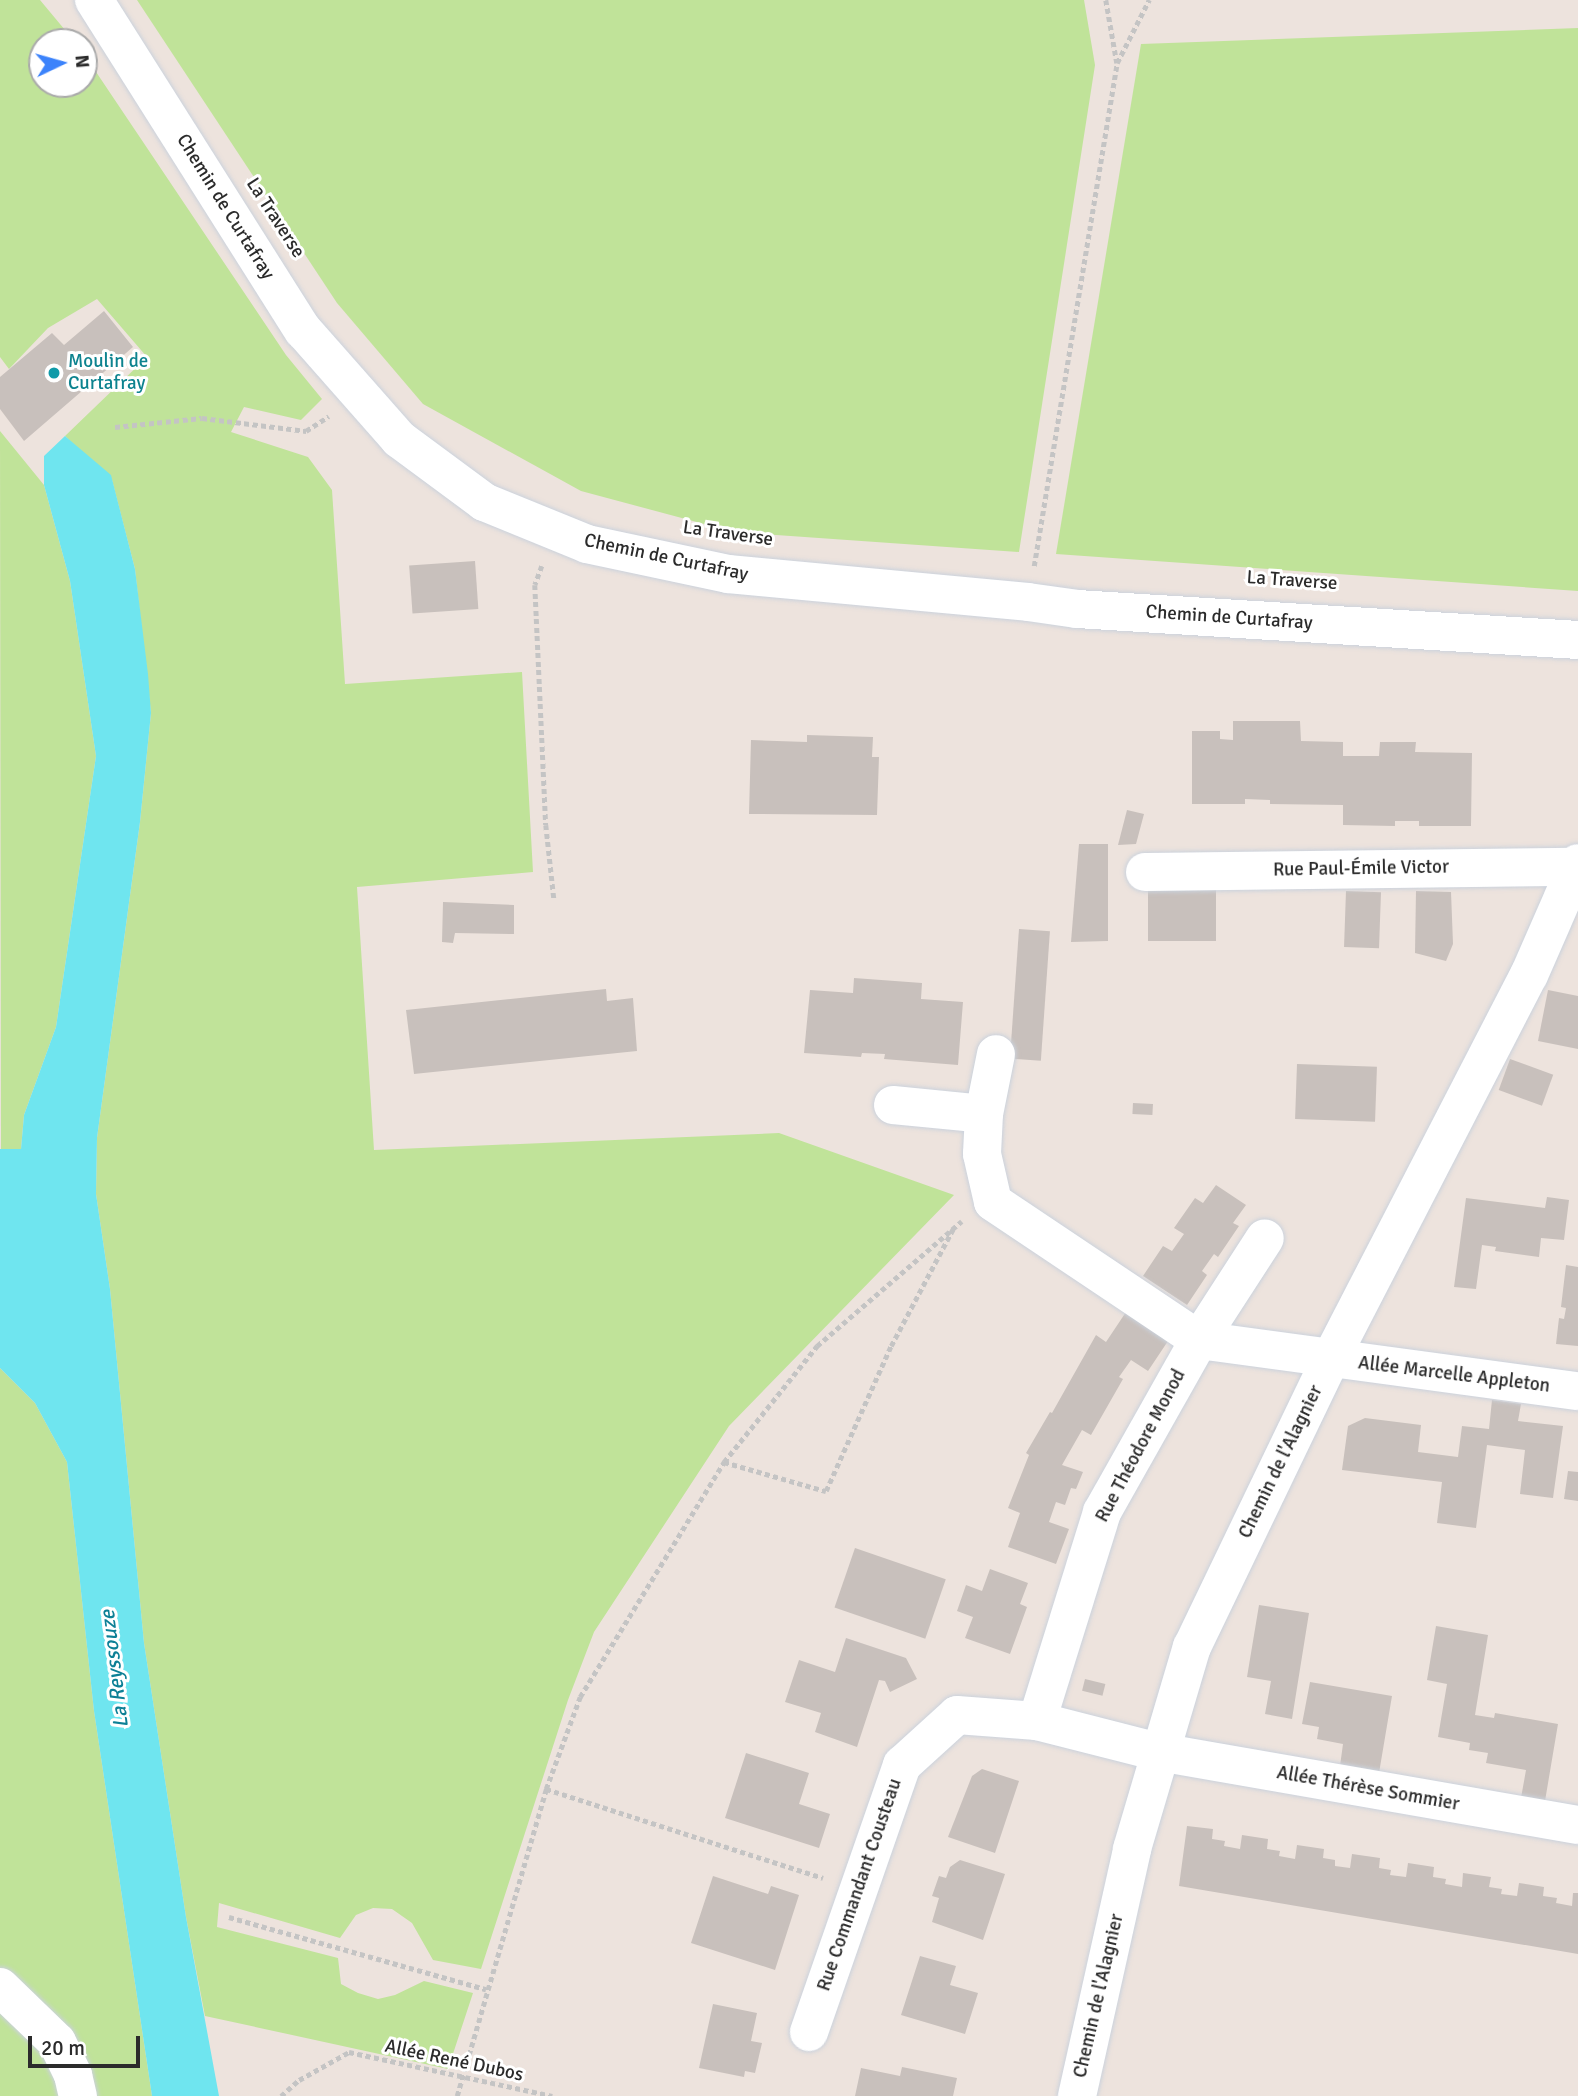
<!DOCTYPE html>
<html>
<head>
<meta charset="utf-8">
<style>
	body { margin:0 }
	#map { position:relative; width:1578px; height:2096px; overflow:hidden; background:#ede3dd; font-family:Signika,sans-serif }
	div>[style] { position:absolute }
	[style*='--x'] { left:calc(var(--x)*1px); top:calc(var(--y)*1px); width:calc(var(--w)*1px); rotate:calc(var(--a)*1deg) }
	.green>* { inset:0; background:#c0e399 }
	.water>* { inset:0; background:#6fe5ef }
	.building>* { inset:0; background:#c8c0bc; transform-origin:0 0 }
	.path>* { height:4.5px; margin-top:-2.25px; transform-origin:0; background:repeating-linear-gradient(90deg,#c4c4c4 0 5px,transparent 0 8.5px) }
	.roads { filter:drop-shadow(0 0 2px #cbd2dc) drop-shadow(0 0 2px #cbd2dc) }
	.minor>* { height:38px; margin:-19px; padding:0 19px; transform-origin:19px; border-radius:19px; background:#fff }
	.dots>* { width:19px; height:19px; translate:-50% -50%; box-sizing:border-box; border:4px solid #fff; border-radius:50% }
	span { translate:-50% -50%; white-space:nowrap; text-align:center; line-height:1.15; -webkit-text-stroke:6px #fff; paint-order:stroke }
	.street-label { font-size:19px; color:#2b2b2b }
	.culture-label { font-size:19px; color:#0d838f }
	.left { translate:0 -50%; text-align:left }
	.water-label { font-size:21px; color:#0d8096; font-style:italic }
	.north { position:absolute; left:28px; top:28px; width:70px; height:70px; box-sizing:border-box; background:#fff; border:2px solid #aaa; border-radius:50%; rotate:85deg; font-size:19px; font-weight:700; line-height:28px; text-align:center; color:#2b2b2b }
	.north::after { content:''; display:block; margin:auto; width:24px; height:32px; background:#3c83fb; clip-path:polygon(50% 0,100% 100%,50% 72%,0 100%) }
	.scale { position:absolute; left:28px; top:2036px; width:112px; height:32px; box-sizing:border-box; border:4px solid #2b2b2b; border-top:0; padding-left:9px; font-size:21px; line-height:24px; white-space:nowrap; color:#2b2b2b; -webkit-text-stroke:5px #fff; paint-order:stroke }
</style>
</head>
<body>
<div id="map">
	<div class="green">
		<div style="clip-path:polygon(0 0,40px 0,75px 42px,42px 42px,42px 84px,84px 84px,84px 54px,286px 355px,322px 399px,301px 420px,244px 407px,231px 432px,308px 457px,332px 490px,345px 684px,522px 672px,533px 872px,357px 887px,374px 1150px,779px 1133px,954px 1195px,729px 1426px,594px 1632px,568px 1700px,481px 1969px,433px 1960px,412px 1923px,392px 1909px,373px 1908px,356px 1915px,340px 1938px,219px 1903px,217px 1927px,338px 1958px,341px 1984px,358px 1993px,378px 1999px,395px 1995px,424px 1981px,473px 1993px,448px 2069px,205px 2016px,186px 1917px,144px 1643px,110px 1289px,96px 1194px,97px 1138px,140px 822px,151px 713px,135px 569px,112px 480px,65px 436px,147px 357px,97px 299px,48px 328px,9px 369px,0 357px)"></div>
		<div style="clip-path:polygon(137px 0,1084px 0,1095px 65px,1019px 552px,734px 532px,581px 491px,423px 404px,337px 303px)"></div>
		<div style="clip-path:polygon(1578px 28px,1578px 591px,1056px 554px,1141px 44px)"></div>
		<div style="clip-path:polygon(0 431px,44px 485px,70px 581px,96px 756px,56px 1027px,24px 1115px,21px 1149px,1px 1150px)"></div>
		<div style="clip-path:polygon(0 1368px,35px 1403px,67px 1462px,94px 1711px,152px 2096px,0 2096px)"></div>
	</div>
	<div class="water">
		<div style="clip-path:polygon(65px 436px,111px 475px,135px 569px,148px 674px,151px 713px,140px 822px,97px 1138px,96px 1194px,110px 1289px,144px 1643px,186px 1917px,219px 2096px,152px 2096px,94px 1711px,67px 1462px,35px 1403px,0 1368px,0 1149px,21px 1149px,24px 1115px,56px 1027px,96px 756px,70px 581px,44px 485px,44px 456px)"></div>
	</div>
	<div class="building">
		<div style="clip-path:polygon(104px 311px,133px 347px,24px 441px,0 409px,0 377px,52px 333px,64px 345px)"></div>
		<div style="left:475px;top:561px;width:48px;height:66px;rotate:86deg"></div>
		<div style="clip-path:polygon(1233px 721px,1300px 721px,1301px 741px,1343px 742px,1343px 756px,1379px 756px,1380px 742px,1416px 742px,1415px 752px,1472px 753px,1471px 826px,1419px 826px,1419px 821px,1395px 821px,1395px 826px,1343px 825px,1343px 805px,1270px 804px,1270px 800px,1245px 799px,1245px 804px,1192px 804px,1192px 731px,1220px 731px,1220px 739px,1233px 740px)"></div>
		<div style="clip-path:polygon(807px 735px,873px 737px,872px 757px,879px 757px,877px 815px,749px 814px,751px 740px,807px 742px)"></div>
		<div style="clip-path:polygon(1127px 810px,1144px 814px,1136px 844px,1118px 845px)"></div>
		<div style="clip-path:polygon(1079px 844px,1108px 844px,1108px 941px,1071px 942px)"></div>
		<div style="left:1148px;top:890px;width:68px;height:51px"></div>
		<div style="left:1346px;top:891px;width:35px;height:56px;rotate:2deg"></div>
		<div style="clip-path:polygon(1416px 891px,1451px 892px,1453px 944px,1446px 961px,1415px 953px)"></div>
		<div style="clip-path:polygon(443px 902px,514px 905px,514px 934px,455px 933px,453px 943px,442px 942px)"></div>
		<div style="left:1019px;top:929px;width:31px;height:130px;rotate:4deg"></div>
		<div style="clip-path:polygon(854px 978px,922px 983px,921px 999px,963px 1002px,958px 1065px,884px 1059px,885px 1054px,862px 1053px,861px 1057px,804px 1053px,810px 990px,853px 993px)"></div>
		<div style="clip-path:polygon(606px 989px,607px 1001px,633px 998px,637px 1051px,414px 1074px,406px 1010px)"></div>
		<div style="clip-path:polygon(1548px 990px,1578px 996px,1578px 1049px,1538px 1041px)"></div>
		<div style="left:1510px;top:1059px;width:46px;height:33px;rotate:20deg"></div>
		<div style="left:1297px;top:1064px;width:80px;height:55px;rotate:2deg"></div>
		<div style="left:1133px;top:1103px;width:20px;height:11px;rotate:3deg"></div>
		<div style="clip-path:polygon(1216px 1185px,1246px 1205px,1233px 1223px,1239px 1226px,1218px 1257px,1214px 1254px,1202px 1271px,1207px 1275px,1187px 1305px,1143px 1276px,1163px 1246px,1172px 1251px,1184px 1234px,1174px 1228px,1195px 1198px,1203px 1203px)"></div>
		<div style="clip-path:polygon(1547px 1197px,1569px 1200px,1564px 1240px,1541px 1238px,1539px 1257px,1495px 1251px,1496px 1247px,1482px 1245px,1476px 1289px,1454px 1287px,1466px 1198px,1545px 1208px)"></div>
		<div style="clip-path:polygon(1566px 1265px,1578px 1267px,1578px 1346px,1556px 1344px,1559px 1318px,1564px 1319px,1566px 1308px,1561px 1307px)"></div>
		<div style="clip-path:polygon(1126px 1312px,1168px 1341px,1148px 1371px,1131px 1360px,1119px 1377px,1123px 1379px,1091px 1435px,1082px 1430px,1062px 1465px,1083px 1472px,1076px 1489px,1071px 1488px,1065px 1505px,1056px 1502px,1049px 1522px,1069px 1529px,1056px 1564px,1008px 1547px,1020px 1513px,1008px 1508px,1029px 1455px,1026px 1453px,1050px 1412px,1052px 1413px,1096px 1335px,1106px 1342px)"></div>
		<div style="clip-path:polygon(1492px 1400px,1521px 1404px,1518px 1421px,1563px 1426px,1553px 1498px,1520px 1494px,1525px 1450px,1487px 1445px,1476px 1528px,1437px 1523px,1442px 1482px,1342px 1470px,1348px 1426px,1365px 1418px,1421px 1425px,1418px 1452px,1458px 1457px,1462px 1426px,1489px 1429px)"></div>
		<div style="clip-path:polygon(1568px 1471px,1578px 1472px,1578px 1501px,1564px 1499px)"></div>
		<div style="left:855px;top:1548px;width:96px;height:63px;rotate:19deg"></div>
		<div style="clip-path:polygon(990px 1569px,1028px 1583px,1020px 1604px,1027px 1607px,1010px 1654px,965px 1638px,973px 1617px,957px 1611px,966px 1585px,982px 1591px)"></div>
		<div style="clip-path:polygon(1259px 1605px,1309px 1613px,1292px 1719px,1265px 1714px,1271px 1681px,1247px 1677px)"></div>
		<div style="clip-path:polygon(1436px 1626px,1488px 1635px,1475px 1715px,1494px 1718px,1495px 1713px,1558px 1724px,1545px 1801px,1521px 1798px,1526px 1770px,1486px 1763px,1488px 1753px,1469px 1750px,1470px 1743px,1438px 1737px,1447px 1684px,1427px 1680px)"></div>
		<div style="clip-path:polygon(846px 1638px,906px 1658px,917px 1679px,890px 1692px,885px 1681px,879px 1680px,857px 1747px,815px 1732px,821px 1713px,785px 1702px,799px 1660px,835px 1672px)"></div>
		<div style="left:1085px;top:1679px;width:21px;height:12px;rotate:14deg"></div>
		<div style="clip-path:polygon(1310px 1682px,1392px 1696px,1379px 1773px,1340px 1766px,1343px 1744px,1317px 1739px,1319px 1727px,1302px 1724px)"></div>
		<div style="clip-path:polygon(746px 1753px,809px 1773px,799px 1804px,830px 1814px,819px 1848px,725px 1818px)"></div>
		<div style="clip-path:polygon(982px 1769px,1019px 1781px,995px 1853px,948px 1837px,972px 1776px)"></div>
		<div style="clip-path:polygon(1187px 1826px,1213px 1829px,1212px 1839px,1225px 1841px,1224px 1846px,1240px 1849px,1242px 1835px,1268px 1839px,1267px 1849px,1280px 1851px,1279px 1856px,1295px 1859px,1297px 1845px,1324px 1849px,1323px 1858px,1335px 1860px,1335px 1866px,1350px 1868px,1352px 1854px,1380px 1858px,1379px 1868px,1391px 1870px,1390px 1875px,1406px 1877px,1408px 1863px,1434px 1867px,1433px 1877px,1446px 1879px,1445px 1884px,1462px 1887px,1463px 1873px,1491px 1877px,1489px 1887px,1502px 1889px,1501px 1894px,1517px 1896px,1519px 1883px,1544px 1887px,1543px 1896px,1557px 1898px,1556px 1903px,1572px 1906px,1573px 1893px,1578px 1893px,1578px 1954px,1179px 1886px)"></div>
		<div style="clip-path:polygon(960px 1860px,1005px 1874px,983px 1940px,932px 1922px,939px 1898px,932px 1896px,939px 1876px,946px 1878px,950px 1867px)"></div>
		<div style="clip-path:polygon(713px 1876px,768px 1894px,771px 1886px,799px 1895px,775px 1970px,691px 1943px)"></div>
		<div style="clip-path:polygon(920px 1956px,956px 1966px,950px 1985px,978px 1993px,965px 2034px,901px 2015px)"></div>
		<div style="clip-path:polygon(713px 2004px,757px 2013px,751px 2041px,762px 2043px,755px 2073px,745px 2071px,744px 2077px,699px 2068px)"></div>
		<div style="clip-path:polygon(902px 2067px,957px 2078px,953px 2096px,855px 2096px,861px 2068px,900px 2076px)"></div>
	</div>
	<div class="path">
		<div style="--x:1106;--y:0;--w:64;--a:80.1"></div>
		<div style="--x:115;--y:427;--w:87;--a:-5.9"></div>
		<div style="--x:202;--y:418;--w:105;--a:7.1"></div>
		<div style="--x:306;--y:431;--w:27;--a:-33"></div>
		<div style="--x:542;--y:566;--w:20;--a:110"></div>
		<div style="--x:535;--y:585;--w:240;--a:87.4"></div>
		<div style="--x:546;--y:825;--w:74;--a:83.8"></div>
		<div style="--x:1034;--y:566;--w:510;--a:-80.63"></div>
		<div style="--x:1117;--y:63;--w:71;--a:-63.1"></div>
		<div style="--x:724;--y:1462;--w:106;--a:15.9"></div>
		<div style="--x:826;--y:1491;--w:159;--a:-65.9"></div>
		<div style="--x:891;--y:1346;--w:132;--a:-62.1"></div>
		<div style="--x:546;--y:1789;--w:291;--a:17.8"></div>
		<div style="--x:229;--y:1917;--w:267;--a:15.7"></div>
		<div style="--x:281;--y:2096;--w:24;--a:-42"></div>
		<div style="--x:299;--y:2080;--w:57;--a:-29.2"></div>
		<div style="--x:349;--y:2052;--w:208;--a:12.2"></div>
		<div style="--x:457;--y:2096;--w:320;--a:-73.8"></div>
		<div style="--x:546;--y:1789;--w:98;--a:-69.7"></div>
		<div style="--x:580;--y:1697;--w:276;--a:-58.5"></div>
		<div style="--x:724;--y:1462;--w:149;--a:-51.3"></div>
		<div style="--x:817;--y:1346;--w:191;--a:-40.8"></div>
	</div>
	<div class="roads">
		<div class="minor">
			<div style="--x:94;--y:0;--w:391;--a:57.7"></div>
			<div style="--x:303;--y:330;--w:145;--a:48.6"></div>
			<div style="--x:399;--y:439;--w:106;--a:36.5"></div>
			<div style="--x:484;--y:502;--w:111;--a:22.2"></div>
			<div style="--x:587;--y:544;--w:144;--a:12"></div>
			<div style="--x:728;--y:574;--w:301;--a:5.3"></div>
			<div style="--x:1028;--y:602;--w:49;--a:8.1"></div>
			<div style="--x:1077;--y:609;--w:502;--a:3.54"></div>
			<div style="--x:1145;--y:872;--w:431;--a:-0.7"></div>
			<div style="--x:893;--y:1105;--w:91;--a:5.6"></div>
			<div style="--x:984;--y:1114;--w:61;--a:-78.7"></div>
			<div style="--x:984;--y:1114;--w:40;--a:92.9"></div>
			<div style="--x:982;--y:1154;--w:49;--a:77.1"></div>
			<div style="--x:993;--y:1202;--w:248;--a:33.8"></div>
			<div style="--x:1199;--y:1340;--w:121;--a:-57.1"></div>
			<div style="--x:1037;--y:1721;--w:219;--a:-72.7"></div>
			<div style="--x:1102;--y:1512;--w:197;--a:-60.6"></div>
			<div style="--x:1199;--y:1340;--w:382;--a:7.7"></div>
			<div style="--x:0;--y:1987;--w:79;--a:44"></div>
			<div style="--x:57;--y:2042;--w:37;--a:64"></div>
			<div style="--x:73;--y:2075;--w:22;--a:77"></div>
			<div style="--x:809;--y:2032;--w:283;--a:-70.8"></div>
			<div style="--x:902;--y:1765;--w:74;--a:-42.3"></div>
			<div style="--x:957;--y:1715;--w:80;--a:4.3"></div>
			<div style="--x:1037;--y:1721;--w:126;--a:14.3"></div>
			<div style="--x:1159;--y:1752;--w:425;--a:9.9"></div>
			<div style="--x:1077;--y:2096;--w:253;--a:-77.4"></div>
			<div style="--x:1132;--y:1849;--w:211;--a:-73.5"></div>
			<div style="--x:1192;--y:1647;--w:318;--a:-64.3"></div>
			<div style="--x:1330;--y:1360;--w:433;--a:-62.7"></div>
			<div style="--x:1529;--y:975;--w:122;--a:-66.4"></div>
		</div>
	</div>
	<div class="dots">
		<div style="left:54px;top:373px;background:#0f9aa8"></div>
	</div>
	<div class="street-label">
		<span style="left:225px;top:207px;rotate:58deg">Chemin de Curtafray</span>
		<span style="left:275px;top:218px;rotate:57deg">La Traverse</span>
		<span style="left:728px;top:534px;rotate:8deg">La Traverse</span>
		<span style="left:666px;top:558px;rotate:12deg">Chemin de Curtafray</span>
		<span style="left:1292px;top:581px;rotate:4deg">La Traverse</span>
		<span style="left:1229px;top:618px;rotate:4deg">Chemin de Curtafray</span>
		<span style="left:1361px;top:869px;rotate:-1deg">Rue Paul-Émile Victor</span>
		<span style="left:1454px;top:1375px;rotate:7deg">Allée Marcelle Appleton</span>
		<span style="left:1141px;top:1446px;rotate:-62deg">Rue Théodore Monod</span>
		<span style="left:1281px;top:1462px;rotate:-64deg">Chemin de l'Alagnier</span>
		<span style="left:1368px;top:1789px;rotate:10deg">Allée Thérèse Sommier</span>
		<span style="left:860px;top:1885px;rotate:-71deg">Rue Commandant Cousteau</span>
		<span style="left:1099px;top:1996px;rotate:-77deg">Chemin de l'Alagnier</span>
		<span style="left:454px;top:2061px;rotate:12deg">Allée René Dubos</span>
	</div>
	<div class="culture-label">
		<span class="left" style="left:68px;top:373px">Moulin de<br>Curtafray</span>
	</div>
	<div class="water-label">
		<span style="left:114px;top:1669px;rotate:-97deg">La Reyssouze</span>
	</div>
	<div class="north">N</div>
	<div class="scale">20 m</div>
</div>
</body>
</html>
